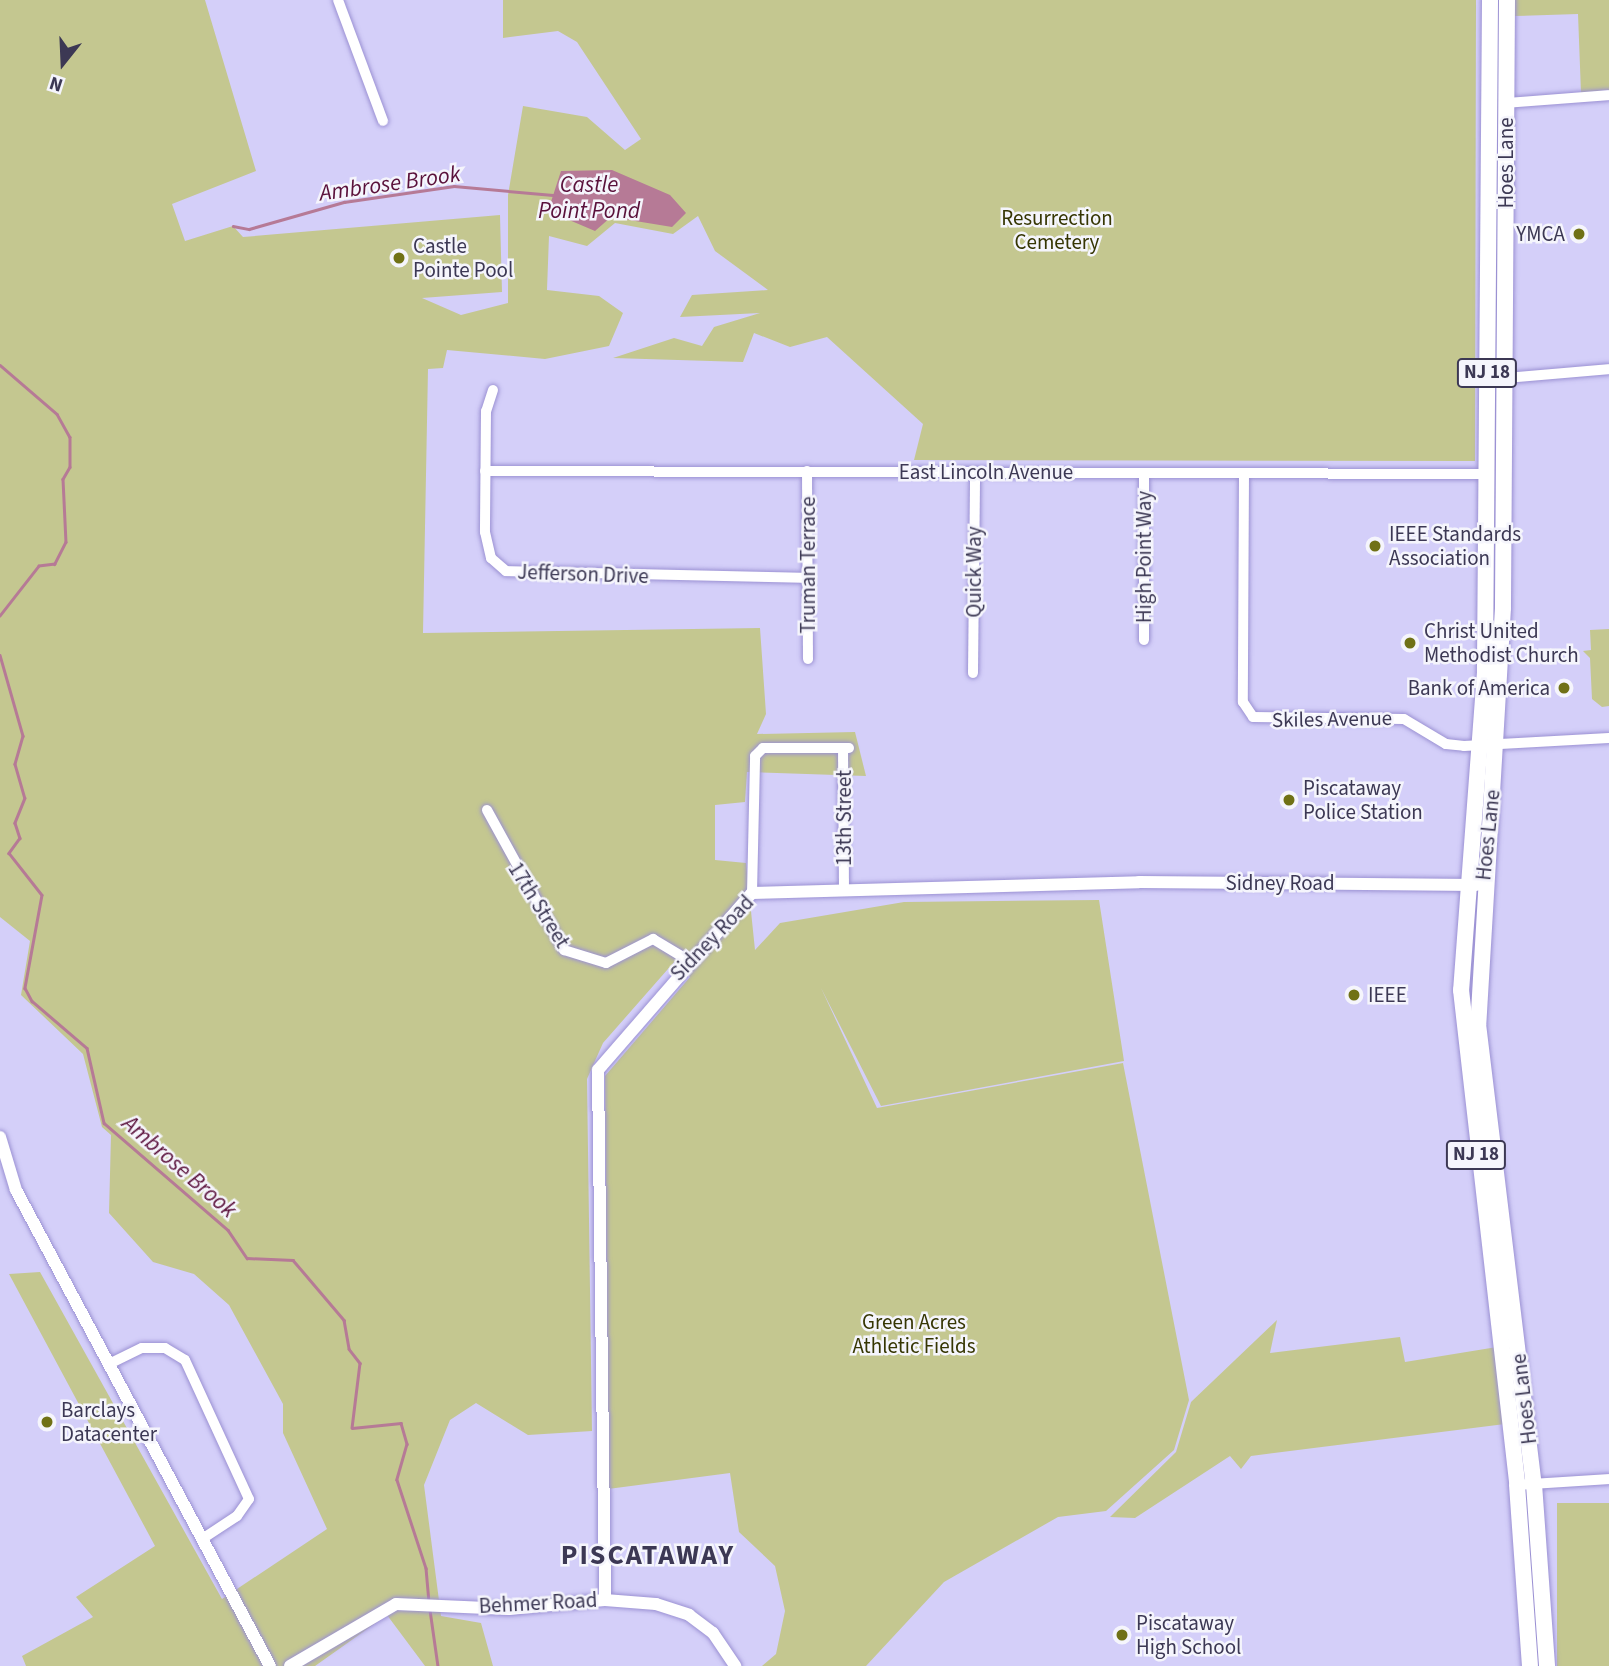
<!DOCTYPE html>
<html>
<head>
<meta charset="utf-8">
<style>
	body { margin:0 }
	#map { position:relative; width:1609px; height:1666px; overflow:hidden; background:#d4cff9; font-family:"Source Sans 3",sans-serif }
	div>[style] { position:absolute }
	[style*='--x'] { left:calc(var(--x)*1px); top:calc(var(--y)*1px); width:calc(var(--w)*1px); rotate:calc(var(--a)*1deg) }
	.green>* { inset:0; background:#c4c790; transform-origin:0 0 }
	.water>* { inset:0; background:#b67a96 }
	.stream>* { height:2.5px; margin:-1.25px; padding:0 1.25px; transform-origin:1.25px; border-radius:1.25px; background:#b67a96 }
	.roads { filter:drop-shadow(0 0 2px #9b91d3) drop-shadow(0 0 2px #9b91d3) }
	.minor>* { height:10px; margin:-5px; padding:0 5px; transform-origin:5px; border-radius:5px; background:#fff }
	.tertiary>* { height:12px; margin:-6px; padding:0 6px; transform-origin:6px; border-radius:6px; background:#fff }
	.trunk>* { height:16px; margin:-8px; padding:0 8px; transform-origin:8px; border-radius:8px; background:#fff }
	.dots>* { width:19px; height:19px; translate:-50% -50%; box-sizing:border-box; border:4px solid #f5f5fc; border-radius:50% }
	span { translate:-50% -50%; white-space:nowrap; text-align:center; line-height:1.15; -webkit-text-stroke:5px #f5f5fc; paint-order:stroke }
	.shield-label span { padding:2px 5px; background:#f5f5fc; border:2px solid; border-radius:5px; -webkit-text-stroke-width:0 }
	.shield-label { font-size:19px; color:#3c3854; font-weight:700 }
	.street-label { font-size:21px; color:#3c3854 }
	.park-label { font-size:21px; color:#363603 }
	.poi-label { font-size:21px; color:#3c3854 }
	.right { translate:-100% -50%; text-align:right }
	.left { translate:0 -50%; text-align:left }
	.water-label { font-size:23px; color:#5a113b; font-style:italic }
	.district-label { font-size:28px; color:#3c3854; font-weight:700; letter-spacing:2px }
	.north { position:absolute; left:28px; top:28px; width:70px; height:70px; -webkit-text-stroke:5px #f5f5fc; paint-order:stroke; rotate:198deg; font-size:19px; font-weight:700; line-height:28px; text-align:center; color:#3c3854 }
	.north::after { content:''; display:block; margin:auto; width:24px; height:32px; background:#3c3854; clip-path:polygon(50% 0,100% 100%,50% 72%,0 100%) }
</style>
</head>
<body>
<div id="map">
	<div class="green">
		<div style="clip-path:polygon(0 0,205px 0,256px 171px,172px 204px,185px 241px,233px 226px,243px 237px,500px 215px,502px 292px,422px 298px,461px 315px,508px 303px,508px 195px,523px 106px,587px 117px,625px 150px,641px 139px,577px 42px,558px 31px,503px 38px,503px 0,1476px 0,1475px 461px,914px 460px,923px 424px,827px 337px,790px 347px,754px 333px,743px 362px,613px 358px,674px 338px,702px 346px,714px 327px,760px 313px,680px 317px,692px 295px,768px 290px,715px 251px,698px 216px,673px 234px,615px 223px,587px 246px,549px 236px,547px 290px,599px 296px,623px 313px,609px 346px,545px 359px,447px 350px,443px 368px,428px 369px,423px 633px,760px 628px,766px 714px,757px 734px,855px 732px,866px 776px,747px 772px,745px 802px,715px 805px,715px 860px,746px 863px,755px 950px,780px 923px,904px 902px,1099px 900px,1124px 1061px,881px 1106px,821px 988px,877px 1108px,1123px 1063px,1189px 1400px,1174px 1450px,1106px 1511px,1058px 1517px,944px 1582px,866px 1666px,762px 1666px,776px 1654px,785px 1611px,775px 1566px,739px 1532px,730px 1473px,608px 1489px,605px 1076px,690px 977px,675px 961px,603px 1043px,587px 1079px,592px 1431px,528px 1435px,476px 1403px,450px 1420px,424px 1485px,441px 1616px,481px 1623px,493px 1666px,425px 1666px,387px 1615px,315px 1666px,26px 1666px,22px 1656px,93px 1617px,76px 1597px,155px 1546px,9px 1274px,40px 1272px,222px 1599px,327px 1529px,283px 1433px,283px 1404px,229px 1305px,194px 1274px,153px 1262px,109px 1213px,111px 1135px,102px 1127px,83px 1054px,21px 995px,30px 941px,0 917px)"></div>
		<div style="clip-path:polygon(1515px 0,1609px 0,1609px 90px,1581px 93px,1578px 14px,1514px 16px)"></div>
		<div style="clip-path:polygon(1609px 629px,1609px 706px,1602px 707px,1592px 699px,1590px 658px,1583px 651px,1591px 650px,1590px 630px)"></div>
		<div style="clip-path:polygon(1277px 1320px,1270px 1353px,1400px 1337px,1405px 1362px,1497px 1347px,1505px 1424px,1251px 1456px,1241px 1469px,1230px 1456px,1135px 1518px,1110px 1517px,1176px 1452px,1191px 1402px)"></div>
		<div style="left:1609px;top:1503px;width:163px;height:52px;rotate:90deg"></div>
	</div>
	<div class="water">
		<div style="clip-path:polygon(612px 170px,670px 195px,686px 213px,672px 227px,611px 217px,595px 231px,548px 211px,561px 171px)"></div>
	</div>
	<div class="stream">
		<div style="--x:233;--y:226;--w:16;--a:11"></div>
		<div style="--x:249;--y:229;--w:99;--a:-15.9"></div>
		<div style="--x:344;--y:202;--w:111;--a:-8.3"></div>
		<div style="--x:454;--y:186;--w:99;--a:5.2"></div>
		<div style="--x:0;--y:365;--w:75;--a:40.7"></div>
		<div style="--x:57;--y:414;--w:26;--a:61"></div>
		<div style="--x:70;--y:437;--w:30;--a:90"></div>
		<div style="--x:70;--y:467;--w:14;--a:120"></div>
		<div style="--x:63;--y:479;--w:63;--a:87.3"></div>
		<div style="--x:66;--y:542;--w:25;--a:117"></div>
		<div style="--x:55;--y:564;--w:16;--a:173"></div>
		<div style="--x:39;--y:566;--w:63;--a:128"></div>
		<div style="--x:0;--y:655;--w:84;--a:74.1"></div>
		<div style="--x:23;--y:736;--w:29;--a:106"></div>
		<div style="--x:15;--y:764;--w:35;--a:74"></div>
		<div style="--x:25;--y:798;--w:27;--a:112"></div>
		<div style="--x:15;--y:823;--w:16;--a:72"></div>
		<div style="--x:20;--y:838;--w:19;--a:126"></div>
		<div style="--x:9;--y:853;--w:53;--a:51.8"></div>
		<div style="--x:42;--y:895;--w:95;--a:100.4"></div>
		<div style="--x:25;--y:988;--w:15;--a:62"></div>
		<div style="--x:32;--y:1001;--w:72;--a:40.5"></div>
		<div style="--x:87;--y:1048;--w:77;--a:77.2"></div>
		<div style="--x:104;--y:1123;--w:164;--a:40.8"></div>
		<div style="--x:228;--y:1230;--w:34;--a:56"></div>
		<div style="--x:247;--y:1258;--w:46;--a:2.5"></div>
		<div style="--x:293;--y:1260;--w:79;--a:49.6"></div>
		<div style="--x:344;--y:1320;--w:29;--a:80"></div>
		<div style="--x:349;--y:1349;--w:18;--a:52"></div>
		<div style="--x:360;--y:1363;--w:65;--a:97"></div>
		<div style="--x:352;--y:1428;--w:49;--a:-5.8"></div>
		<div style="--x:401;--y:1423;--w:22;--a:74"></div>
		<div style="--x:407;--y:1444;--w:37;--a:106"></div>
		<div style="--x:397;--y:1480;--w:93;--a:71.8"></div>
		<div style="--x:426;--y:1568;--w:32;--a:85"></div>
		<div style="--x:430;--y:1610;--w:57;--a:81.9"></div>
	</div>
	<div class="roads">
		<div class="minor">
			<div style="--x:338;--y:0;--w:129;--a:69.6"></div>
			<div style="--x:1506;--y:103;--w:103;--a:-4.4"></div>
			<div style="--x:1505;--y:378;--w:104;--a:-4.9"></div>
			<div style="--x:493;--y:390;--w:22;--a:108"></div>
			<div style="--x:486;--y:411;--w:121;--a:90.5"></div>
			<div style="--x:485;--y:532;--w:27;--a:77"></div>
			<div style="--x:491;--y:558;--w:20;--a:41"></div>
			<div style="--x:506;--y:571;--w:302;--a:1.3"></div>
			<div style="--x:485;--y:471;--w:1001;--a:0.17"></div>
			<div style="--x:807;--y:471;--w:188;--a:89.7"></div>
			<div style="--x:1244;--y:473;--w:229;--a:90.3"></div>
			<div style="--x:1243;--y:702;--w:18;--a:56"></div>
			<div style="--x:1253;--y:717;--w:151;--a:0.8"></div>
			<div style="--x:1404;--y:719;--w:49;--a:30.8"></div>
			<div style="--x:1446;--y:744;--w:18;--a:6"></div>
			<div style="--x:1464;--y:746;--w:145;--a:-3.2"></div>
			<div style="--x:1144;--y:640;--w:167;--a:-90"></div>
			<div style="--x:973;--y:673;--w:201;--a:-89.4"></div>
			<div style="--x:843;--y:748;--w:140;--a:89.6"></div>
			<div style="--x:487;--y:810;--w:160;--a:61.2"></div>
			<div style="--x:564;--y:950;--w:44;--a:17.2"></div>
			<div style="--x:606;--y:963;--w:53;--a:-27.1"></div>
			<div style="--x:653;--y:939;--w:41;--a:31"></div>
			<div style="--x:752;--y:893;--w:137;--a:-88.7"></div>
			<div style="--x:755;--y:756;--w:11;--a:-45"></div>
			<div style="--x:763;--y:748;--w:86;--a:0"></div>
			<div style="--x:111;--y:1363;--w:34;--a:-26"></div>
			<div style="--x:142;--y:1348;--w:23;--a:0"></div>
			<div style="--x:165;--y:1348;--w:23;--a:31"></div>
			<div style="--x:185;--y:1360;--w:153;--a:65.3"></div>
			<div style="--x:249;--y:1499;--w:21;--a:125"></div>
			<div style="--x:237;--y:1516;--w:42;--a:146.7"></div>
			<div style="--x:1517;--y:1485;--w:92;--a:-3.7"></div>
		</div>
		<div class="tertiary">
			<div style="--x:0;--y:1137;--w:55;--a:73.2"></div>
			<div style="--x:16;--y:1190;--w:540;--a:61.92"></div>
			<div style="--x:605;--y:1600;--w:530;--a:-90.76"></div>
			<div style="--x:598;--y:1070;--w:235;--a:-49"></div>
			<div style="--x:752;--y:893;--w:387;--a:-1.6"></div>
			<div style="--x:1139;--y:882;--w:337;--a:0.5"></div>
			<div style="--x:290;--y:1666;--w:123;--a:-30.3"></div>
			<div style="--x:396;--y:1604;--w:113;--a:2.5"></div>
			<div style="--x:509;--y:1609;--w:96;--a:-5.4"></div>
			<div style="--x:605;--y:1600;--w:51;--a:4.5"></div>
			<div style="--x:656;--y:1604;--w:35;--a:18"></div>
			<div style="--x:689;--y:1615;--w:30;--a:37"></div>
			<div style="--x:713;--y:1633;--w:40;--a:56"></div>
		</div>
		<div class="trunk">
			<div style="--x:1490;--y:0;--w:672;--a:90.43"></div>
			<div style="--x:1485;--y:672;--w:319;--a:94.3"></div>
			<div style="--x:1461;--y:990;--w:498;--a:83.5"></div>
			<div style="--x:1517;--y:1485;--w:181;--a:85.9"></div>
			<div style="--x:1507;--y:0;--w:608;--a:90.38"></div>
			<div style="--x:1503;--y:608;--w:417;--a:93.4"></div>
			<div style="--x:1478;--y:1024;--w:463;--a:83.1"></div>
			<div style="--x:1534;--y:1484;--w:182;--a:85.9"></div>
		</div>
	</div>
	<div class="dots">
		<div style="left:1579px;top:234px;background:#707116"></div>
		<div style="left:399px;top:258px;background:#707116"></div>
		<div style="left:1375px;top:546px;background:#707116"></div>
		<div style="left:1410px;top:643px;background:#707116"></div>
		<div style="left:1564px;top:688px;background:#707116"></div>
		<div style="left:1289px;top:800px;background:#707116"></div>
		<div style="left:1354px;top:995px;background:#707116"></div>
		<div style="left:47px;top:1422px;background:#707116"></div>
		<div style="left:1122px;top:1635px;background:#707116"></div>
	</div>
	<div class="shield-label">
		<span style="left:1487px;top:373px">NJ 18</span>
		<span style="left:1476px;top:1155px">NJ 18</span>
	</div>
	<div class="street-label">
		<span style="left:1506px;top:163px;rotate:-90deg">Hoes Lane</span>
		<span style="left:986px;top:472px">East Lincoln Avenue</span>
		<span style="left:1144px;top:557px;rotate:-90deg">High Point Way</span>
		<span style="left:808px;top:565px;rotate:-90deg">Truman Terrace</span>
		<span style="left:974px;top:572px;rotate:-90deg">Quick Way</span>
		<span style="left:583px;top:574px;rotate:2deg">Jefferson Drive</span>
		<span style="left:1332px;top:719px;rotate:-1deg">Skiles Avenue</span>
		<span style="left:844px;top:818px;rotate:-90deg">13th Street</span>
		<span style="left:1488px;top:835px;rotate:-84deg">Hoes Lane</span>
		<span style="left:1280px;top:883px">Sidney Road</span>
		<span style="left:539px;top:905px;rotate:58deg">17th Street</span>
		<span style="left:712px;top:938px;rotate:-46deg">Sidney Road</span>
		<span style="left:1524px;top:1399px;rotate:-97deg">Hoes Lane</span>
		<span style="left:538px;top:1603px;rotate:-3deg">Behmer Road</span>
	</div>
	<div class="park-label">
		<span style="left:1057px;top:230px">Resurrection<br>Cemetery</span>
		<span style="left:914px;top:1334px">Green Acres<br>Athletic Fields</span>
	</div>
	<div class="poi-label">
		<span class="right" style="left:1565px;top:234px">YMCA</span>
		<span class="left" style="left:413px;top:258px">Castle<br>Pointe Pool</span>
		<span class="left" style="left:1389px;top:546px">IEEE Standards<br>Association</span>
		<span class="left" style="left:1424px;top:643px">Christ United<br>Methodist Church</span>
		<span class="right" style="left:1550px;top:688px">Bank of America</span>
		<span class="left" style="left:1303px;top:800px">Piscataway<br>Police Station</span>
		<span class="left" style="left:1368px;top:995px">IEEE</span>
		<span class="left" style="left:61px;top:1422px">Barclays<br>Datacenter</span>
		<span class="left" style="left:1136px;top:1635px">Piscataway<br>High School</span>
	</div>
	<div class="water-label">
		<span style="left:390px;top:184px;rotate:-8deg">Ambrose Brook</span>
		<span style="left:589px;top:198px">Castle<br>Point Pond</span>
		<span style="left:179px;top:1167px;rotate:41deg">Ambrose Brook</span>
	</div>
	<div class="district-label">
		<span style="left:648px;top:1555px">PISCATAWAY</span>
	</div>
	<div class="north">N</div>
</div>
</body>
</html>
